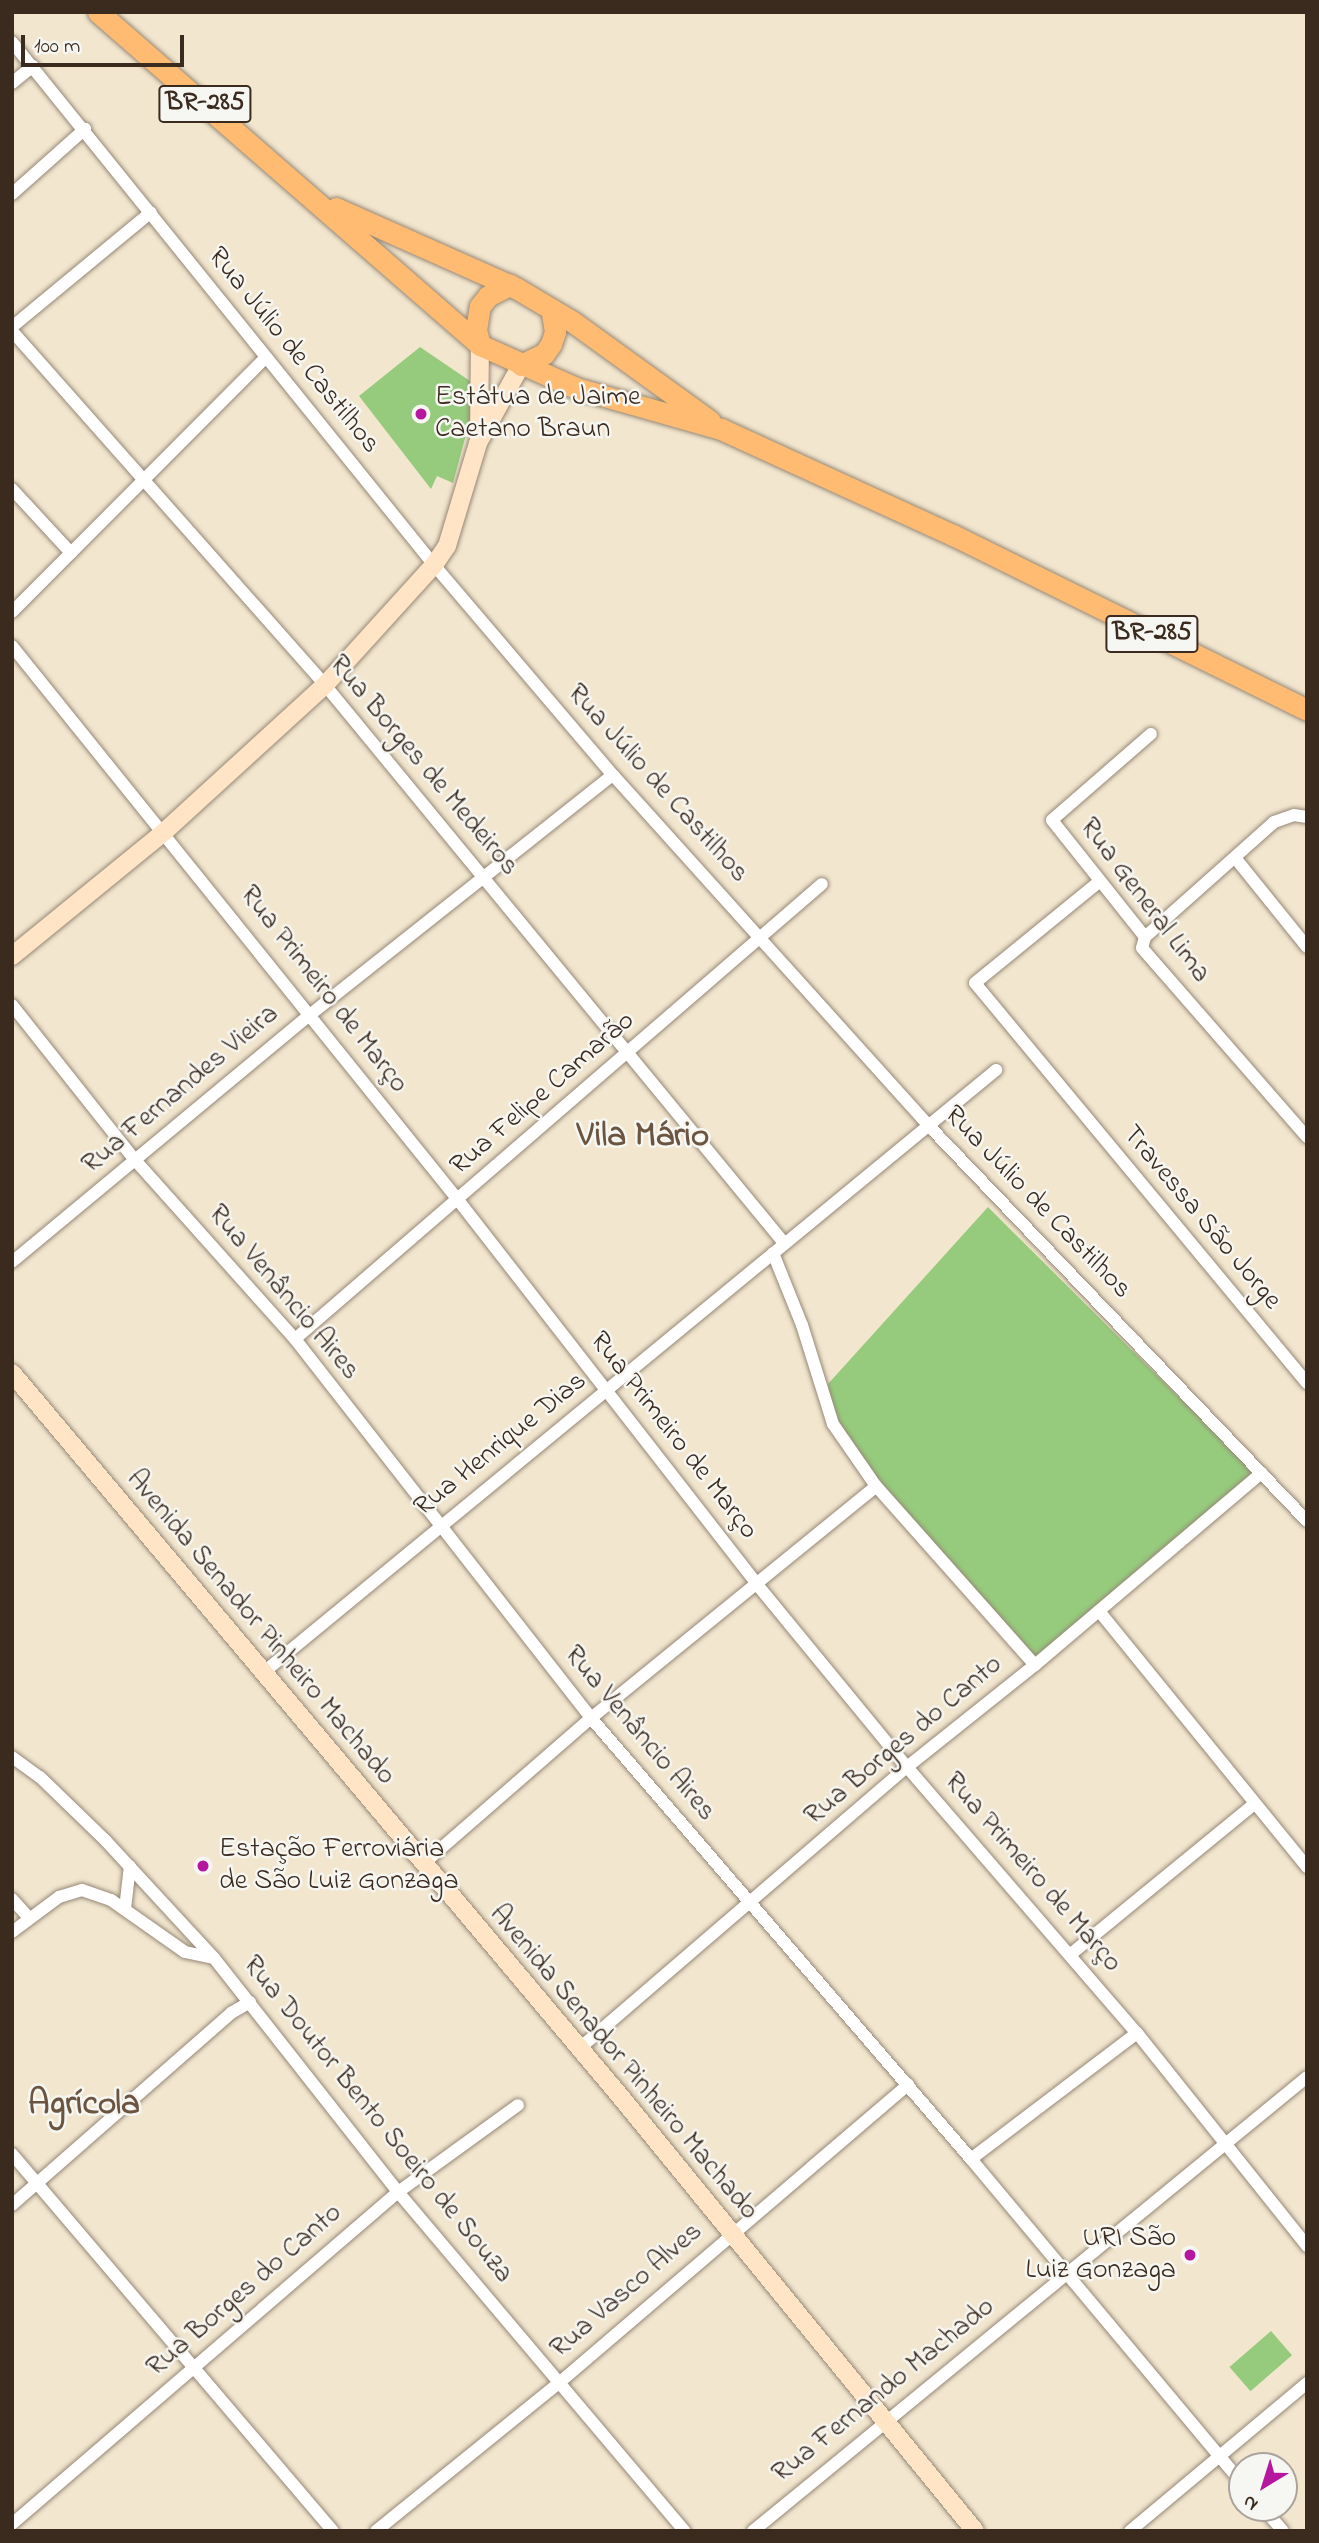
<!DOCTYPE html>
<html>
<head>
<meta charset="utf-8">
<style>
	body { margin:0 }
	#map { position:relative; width:1319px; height:2543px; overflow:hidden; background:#f2e6cf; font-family:"Indie Flower",sans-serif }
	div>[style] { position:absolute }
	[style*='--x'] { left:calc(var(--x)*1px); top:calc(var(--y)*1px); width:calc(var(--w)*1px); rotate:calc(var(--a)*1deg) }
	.green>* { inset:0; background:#96cb7d; transform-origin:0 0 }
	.roads { filter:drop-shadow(0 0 2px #968876) drop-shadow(0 0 2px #968876) }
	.minor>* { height:12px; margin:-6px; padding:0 6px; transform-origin:6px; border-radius:6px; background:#fff }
	.secondary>* { height:18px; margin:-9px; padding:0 9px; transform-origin:9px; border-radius:9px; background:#ffe4c6 }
	.trunk>* { height:21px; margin:-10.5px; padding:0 10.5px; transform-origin:10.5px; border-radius:10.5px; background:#ffbb71 }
	.dots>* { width:19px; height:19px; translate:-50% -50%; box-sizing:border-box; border:4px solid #f6f6f2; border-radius:50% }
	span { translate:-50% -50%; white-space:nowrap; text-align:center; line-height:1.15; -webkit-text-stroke:5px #f6f6f2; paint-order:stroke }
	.shield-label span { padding:2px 5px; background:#f6f6f2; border:2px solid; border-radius:5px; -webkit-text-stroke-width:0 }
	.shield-label { font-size:26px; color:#3b2a1e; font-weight:700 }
	.street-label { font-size:28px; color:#3b2a1e }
	.poi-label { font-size:28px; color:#3b2a1e }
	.left { translate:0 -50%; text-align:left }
	.right { translate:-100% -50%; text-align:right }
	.district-label { font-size:35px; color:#6b5541; font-weight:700 }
	.frame { position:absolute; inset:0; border:14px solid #3b2a1e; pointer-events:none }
	.north { position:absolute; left:1228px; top:2452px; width:70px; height:70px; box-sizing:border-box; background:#f6f6f2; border:2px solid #aba49d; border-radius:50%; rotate:218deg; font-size:19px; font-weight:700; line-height:28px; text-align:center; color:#3b2a1e }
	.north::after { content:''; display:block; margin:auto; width:24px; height:32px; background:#b5179e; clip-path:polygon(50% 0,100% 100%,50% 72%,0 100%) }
	.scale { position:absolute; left:21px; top:35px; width:163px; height:32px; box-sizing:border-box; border:4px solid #3b2a1e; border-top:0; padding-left:9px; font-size:21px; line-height:24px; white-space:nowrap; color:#3b2a1e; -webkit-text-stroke:5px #f6f6f2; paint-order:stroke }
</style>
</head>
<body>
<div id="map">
	<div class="green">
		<div style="clip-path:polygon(420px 347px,470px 381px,474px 405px,453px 483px,437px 476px,431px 489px,359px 396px)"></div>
		<div style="clip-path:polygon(988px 1207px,1254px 1472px,1035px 1662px,877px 1484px,834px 1422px,828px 1384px)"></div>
		<div style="left:1271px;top:2331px;width:32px;height:55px;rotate:49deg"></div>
	</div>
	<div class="roads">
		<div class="minor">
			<div style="--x:12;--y:42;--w:672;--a:51.1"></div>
			<div style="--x:434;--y:565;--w:276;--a:49.6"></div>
			<div style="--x:613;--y:775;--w:471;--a:48"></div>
			<div style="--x:928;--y:1125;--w:548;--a:46.26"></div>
			<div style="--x:12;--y:83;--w:27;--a:-39"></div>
			<div style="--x:12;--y:194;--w:98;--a:-41.7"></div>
			<div style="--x:12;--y:327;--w:180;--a:-39.6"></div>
			<div style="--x:12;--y:331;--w:473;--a:48.5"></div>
			<div style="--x:325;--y:685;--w:723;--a:50.56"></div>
			<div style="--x:12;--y:489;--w:87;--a:47.3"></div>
			<div style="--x:12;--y:612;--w:357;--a:-45.1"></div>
			<div style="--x:12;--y:646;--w:711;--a:51.16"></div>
			<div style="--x:458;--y:1200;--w:484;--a:52.1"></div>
			<div style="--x:755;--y:1582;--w:239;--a:50.6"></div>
			<div style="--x:907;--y:1767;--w:352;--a:49.2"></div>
			<div style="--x:1137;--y:2033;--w:273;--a:51.4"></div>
			<div style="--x:1236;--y:859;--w:113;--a:51.1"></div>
			<div style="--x:1100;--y:881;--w:161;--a:140.8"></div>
			<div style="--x:975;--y:983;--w:520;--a:50.31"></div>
			<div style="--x:1145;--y:937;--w:149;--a:-128.5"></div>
			<div style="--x:1052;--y:820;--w:131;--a:-41"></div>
			<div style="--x:1145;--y:937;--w:11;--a:105"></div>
			<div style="--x:1142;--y:948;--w:251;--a:48.9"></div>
			<div style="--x:1145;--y:937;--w:173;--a:-41.7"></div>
			<div style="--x:1274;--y:822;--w:21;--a:-19"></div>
			<div style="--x:1294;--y:815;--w:13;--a:9"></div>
			<div style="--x:12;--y:1005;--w:198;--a:51.6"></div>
			<div style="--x:135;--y:1160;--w:240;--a:48.2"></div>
			<div style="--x:295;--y:1339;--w:481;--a:52"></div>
			<div style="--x:591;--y:1718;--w:582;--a:49.25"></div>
			<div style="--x:971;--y:2159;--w:422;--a:50.1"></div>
			<div style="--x:773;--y:1253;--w:78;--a:68.1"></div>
			<div style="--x:802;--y:1325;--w:104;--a:72.6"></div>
			<div style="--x:833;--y:1424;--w:75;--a:55.3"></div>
			<div style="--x:876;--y:1486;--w:239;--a:48.4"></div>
			<div style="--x:12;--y:1262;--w:388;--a:-39.7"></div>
			<div style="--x:311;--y:1014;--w:385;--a:-38.4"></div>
			<div style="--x:295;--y:1339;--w:696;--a:-40.81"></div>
			<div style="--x:1099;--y:1611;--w:330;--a:50.9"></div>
			<div style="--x:264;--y:1672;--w:948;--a:-39.43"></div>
			<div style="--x:12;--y:1757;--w:34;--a:36"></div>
			<div style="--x:40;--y:1777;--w:92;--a:44.1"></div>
			<div style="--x:106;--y:1841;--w:159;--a:47.3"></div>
			<div style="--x:214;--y:1958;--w:298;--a:51.8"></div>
			<div style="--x:398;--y:2192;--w:444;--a:49.8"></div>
			<div style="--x:423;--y:1864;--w:223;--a:-41"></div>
			<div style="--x:591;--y:1718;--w:367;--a:-39.1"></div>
			<div style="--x:12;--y:1899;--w:25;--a:48"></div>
			<div style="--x:125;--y:1909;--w:43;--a:-83.4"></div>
			<div style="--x:12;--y:1932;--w:59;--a:-36.7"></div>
			<div style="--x:59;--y:1897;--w:24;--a:-17"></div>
			<div style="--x:82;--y:1890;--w:31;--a:19"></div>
			<div style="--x:111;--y:1900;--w:90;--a:35.1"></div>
			<div style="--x:185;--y:1952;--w:30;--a:12"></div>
			<div style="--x:1071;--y:1954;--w:235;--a:-39.3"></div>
			<div style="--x:580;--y:2048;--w:431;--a:-40.7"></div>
			<div style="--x:907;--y:1767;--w:164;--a:-38.6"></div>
			<div style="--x:1035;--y:1665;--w:297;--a:-40.3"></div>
			<div style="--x:12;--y:2154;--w:495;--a:49.6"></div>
			<div style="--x:971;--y:2159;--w:208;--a:-37.2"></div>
			<div style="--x:12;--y:2205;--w:291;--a:-41.2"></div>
			<div style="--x:231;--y:2013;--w:22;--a:-30"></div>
			<div style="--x:1263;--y:2508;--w:30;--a:49"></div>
			<div style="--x:12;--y:2524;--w:509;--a:-40.7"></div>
			<div style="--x:398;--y:2192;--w:148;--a:-35.9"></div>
			<div style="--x:376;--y:2531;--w:237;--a:-39"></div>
			<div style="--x:560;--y:2382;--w:458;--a:-40.5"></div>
			<div style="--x:753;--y:2531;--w:716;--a:-39.33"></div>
			<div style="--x:1130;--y:2531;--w:231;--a:-39.9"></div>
		</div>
		<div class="secondary">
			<div style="--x:479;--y:436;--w:91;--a:-89.4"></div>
			<div style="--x:12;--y:956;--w:198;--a:-39.2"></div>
			<div style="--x:165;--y:831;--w:217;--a:-42.4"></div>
			<div style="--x:325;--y:685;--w:162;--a:-47.8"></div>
			<div style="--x:434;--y:565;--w:23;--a:-56"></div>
			<div style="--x:447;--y:546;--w:108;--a:-73.2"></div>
			<div style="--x:478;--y:443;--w:89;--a:-61.1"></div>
			<div style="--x:12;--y:1373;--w:945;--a:49.94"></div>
			<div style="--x:620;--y:2096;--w:561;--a:50.78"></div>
		</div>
		<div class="trunk">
			<div style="--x:98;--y:12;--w:507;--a:41.08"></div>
			<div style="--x:480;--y:345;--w:105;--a:24.1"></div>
			<div style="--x:576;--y:388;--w:151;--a:15.8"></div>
			<div style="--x:721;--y:429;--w:255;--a:24.6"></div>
			<div style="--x:953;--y:535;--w:395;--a:26.3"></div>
			<div style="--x:336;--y:208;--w:197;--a:24"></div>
			<div style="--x:516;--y:288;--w:66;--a:30.8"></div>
			<div style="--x:573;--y:322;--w:169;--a:35.9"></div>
			<div style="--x:480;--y:345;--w:16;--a:-105"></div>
			<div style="--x:476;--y:330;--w:24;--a:-81"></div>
			<div style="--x:480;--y:306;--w:13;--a:-51"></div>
			<div style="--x:488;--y:296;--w:25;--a:-27"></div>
			<div style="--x:521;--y:365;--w:25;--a:-26"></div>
			<div style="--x:544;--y:354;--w:12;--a:-55"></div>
			<div style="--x:551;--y:344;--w:13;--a:-72"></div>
			<div style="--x:555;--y:332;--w:20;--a:-99"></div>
		</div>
	</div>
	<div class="dots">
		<div style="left:421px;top:414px;background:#b5179e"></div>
		<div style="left:203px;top:1866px;background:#b5179e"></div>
		<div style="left:1190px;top:2255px;background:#b5179e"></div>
	</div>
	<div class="shield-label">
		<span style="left:205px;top:104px">BR-285</span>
		<span style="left:1152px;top:634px">BR-285</span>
	</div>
	<div class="street-label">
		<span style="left:293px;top:351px;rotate:51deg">Rua Júlio de Castilhos</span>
		<span style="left:423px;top:766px;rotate:50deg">Rua Borges de Medeiros</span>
		<span style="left:657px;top:784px;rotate:48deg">Rua Júlio de Castilhos</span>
		<span style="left:1144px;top:901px;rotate:53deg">Rua General Lima</span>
		<span style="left:323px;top:990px;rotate:52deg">Rua Primeiro de Março</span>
		<span style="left:181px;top:1090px;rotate:-40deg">Rua Fernandes Vieira</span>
		<span style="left:543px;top:1094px;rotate:-41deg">Rua Felipe Camarão</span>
		<span style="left:1037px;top:1203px;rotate:46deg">Rua Júlio de Castilhos</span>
		<span style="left:1201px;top:1218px;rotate:50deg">Travessa São Jorge</span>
		<span style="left:283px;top:1293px;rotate:50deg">Rua Venâncio Aires</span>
		<span style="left:673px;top:1436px;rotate:52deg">Rua Primeiro de Março</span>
		<span style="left:501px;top:1445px;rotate:-39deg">Rua Henrique Dias</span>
		<span style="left:260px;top:1628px;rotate:50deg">Avenida Senador Pinheiro Machado</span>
		<span style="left:639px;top:1734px;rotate:50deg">Rua Venâncio Aires</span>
		<span style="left:904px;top:1741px;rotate:-40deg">Rua Borges do Canto</span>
		<span style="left:1032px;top:1873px;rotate:49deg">Rua Primeiro de Março</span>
		<span style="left:623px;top:2063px;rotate:50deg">Avenida Senador Pinheiro Machado</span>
		<span style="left:377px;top:2120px;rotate:51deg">Rua Doutor Bento Soeiro de Souza</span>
		<span style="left:245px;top:2291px;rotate:-41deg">Rua Borges do Canto</span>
		<span style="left:627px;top:2291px;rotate:-41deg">Rua Vasco Alves</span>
		<span style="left:884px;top:2391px;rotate:-39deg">Rua Fernando Machado</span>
	</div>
	<div class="poi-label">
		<span class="left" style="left:435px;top:414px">Estátua de Jaime<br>Caetano Braun</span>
		<span class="left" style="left:219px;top:1866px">Estação Ferroviária<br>de São Luiz Gonzaga</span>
		<span class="right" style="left:1176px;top:2255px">URI São<br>Luiz Gonzaga</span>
	</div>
	<div class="district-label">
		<span style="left:643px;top:1137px">Vila Mário</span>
		<span style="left:84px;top:2105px">Agrícola</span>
	</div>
	<div class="frame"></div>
	<div class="north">N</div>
	<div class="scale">100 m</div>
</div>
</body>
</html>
